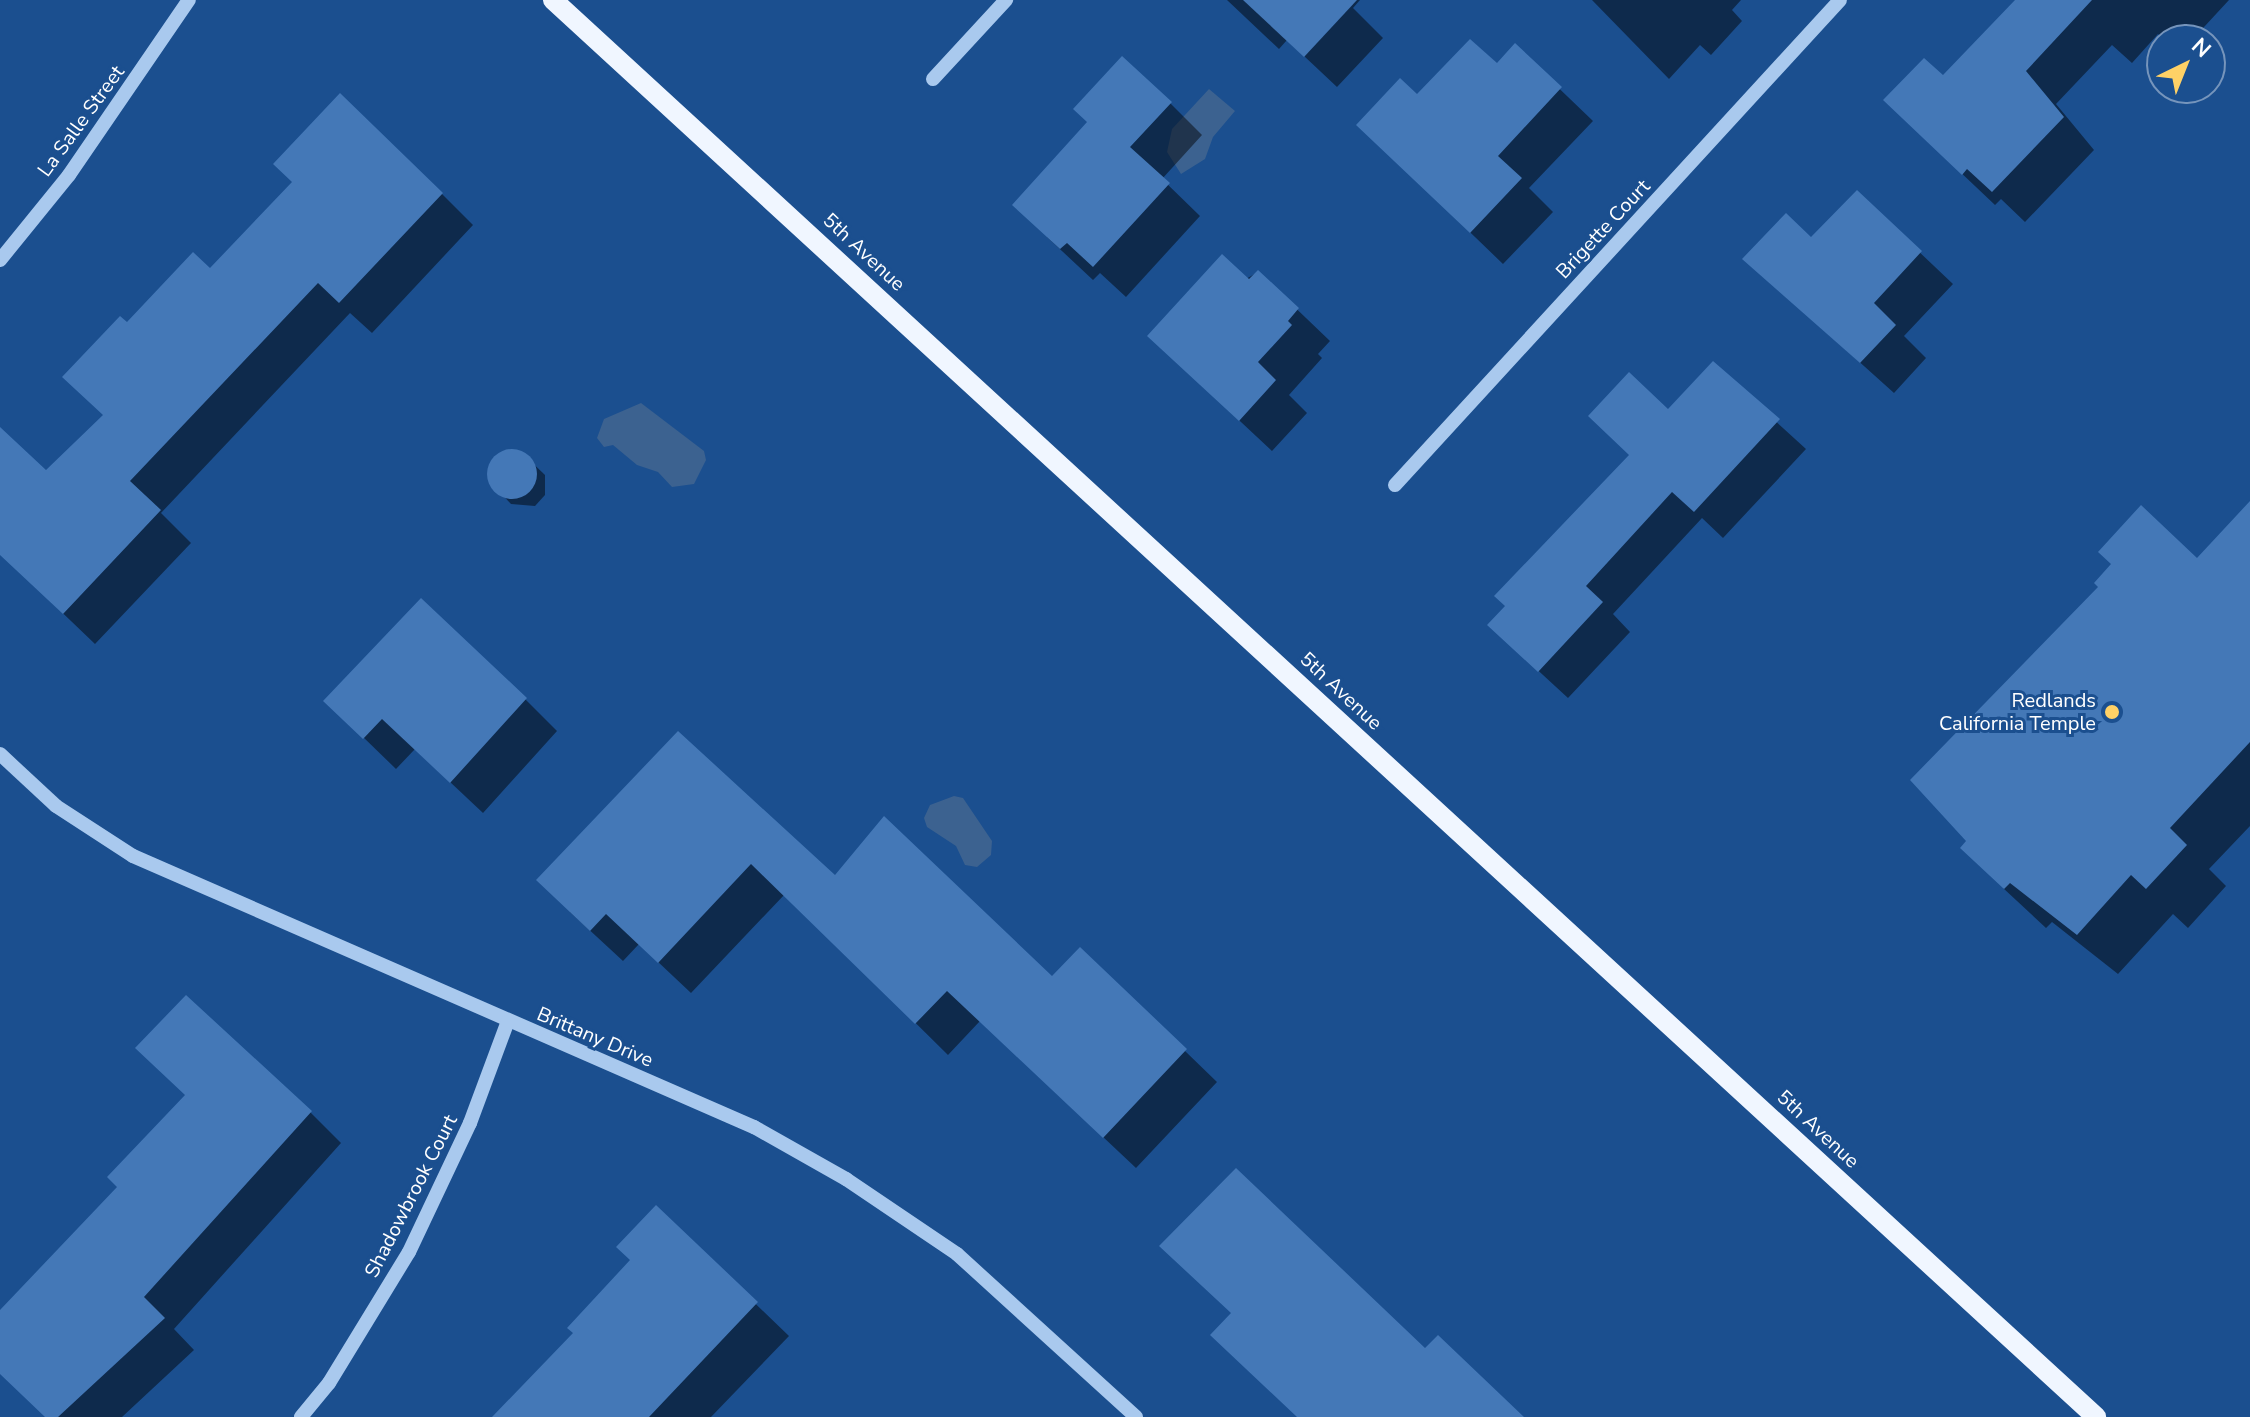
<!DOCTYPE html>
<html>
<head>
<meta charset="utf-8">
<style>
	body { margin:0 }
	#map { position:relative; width:2250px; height:1417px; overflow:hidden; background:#1b4f8f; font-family:"Nunito Sans",sans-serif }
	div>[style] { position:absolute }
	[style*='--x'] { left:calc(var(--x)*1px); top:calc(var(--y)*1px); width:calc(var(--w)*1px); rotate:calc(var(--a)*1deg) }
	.water>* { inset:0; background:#3c6290 }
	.shadow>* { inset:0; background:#0007 }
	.building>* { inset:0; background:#4478b7 }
	.round { border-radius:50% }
	.minor>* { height:14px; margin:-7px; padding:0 7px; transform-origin:7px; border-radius:7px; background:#a9c9ee }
	.major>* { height:20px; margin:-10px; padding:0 10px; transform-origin:10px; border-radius:10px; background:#f0f6ff }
	.dots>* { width:22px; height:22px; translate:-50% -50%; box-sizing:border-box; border:4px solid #1b4f8f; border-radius:50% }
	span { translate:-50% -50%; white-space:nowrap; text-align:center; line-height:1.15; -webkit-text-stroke:6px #1b4f8f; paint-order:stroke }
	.street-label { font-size:20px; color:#fff }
	.poi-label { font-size:20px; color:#fff }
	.right { translate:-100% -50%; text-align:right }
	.north { position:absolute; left:2146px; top:24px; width:80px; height:80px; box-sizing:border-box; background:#1b4f8f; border:2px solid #7695bc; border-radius:50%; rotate:43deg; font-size:22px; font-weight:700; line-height:32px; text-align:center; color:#fff }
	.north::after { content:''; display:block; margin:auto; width:28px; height:36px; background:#ffd166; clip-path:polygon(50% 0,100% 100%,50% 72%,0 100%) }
</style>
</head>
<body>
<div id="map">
	<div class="water">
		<div style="clip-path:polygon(1209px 89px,1235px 111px,1213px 137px,1205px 159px,1181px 174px,1167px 152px,1172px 129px)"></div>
		<div style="clip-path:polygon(641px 403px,704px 451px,706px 460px,694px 484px,672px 487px,658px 472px,637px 465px,613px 445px,604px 447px,597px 438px,604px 419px)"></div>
		<div style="clip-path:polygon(954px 796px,963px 798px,992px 841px,991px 855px,977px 867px,965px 865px,956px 846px,927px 827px,924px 818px,930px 805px)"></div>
	</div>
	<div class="shadow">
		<div style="clip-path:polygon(1227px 0,1360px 0,1353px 8px,1383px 38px,1337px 87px,1287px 40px,1279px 49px)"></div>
		<div style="clip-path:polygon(1592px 0,1741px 0,1732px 10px,1742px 21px,1711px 55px,1700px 45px,1669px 79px)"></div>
		<div style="clip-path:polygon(2030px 0,2229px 0,2192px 40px,2165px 40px,2158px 34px,2132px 63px,2112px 45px,2056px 104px,2094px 150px,2025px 222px,2001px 199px,1995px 205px,1918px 132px,1943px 78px)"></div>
		<div style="clip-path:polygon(1515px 46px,1593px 121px,1529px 188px,1553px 212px,1503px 264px,1391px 156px,1417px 97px,1497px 66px)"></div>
		<div style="clip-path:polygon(1170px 103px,1202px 135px,1162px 179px,1200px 216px,1126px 297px,1100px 273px,1093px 280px,1047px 237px)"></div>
		<div style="clip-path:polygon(294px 183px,442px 194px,473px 225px,372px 333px,350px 313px,161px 513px,191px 543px,95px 644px,0 553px,0 503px,46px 473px,104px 416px,127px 324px,211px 271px)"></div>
		<div style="clip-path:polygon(1857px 193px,1953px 284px,1904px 336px,1926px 358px,1894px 393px,1745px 259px,1811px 240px)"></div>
		<div style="clip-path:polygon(1258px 272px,1330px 341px,1318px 354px,1322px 358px,1289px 395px,1307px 413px,1272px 451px,1149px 336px)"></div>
		<div style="clip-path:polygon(1713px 364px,1806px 449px,1723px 538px,1702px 518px,1613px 614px,1630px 632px,1568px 698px,1518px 652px,1631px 456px)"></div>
		<div style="clip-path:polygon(501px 453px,522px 453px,545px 475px,545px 495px,535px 506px,511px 504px,489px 480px,491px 465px)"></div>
		<div style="clip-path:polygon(2250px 509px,2250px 826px,2209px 869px,2226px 886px,2188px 928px,2173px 914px,2118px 974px,2052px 922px,2046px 928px,2003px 888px,2198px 561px)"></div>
		<div style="clip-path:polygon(525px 699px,557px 731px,483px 813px,415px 749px,396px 769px,326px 701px)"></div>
		<div style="clip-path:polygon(678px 733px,835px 878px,1185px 1051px,1217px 1082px,1136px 1168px,980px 1021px,948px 1055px,785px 894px,691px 993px,639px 944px,623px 961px,570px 912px)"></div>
		<div style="clip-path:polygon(310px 1112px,341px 1143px,174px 1329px,194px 1350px,122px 1417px,47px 1417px,0 1373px,0 1313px)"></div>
		<div style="clip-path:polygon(656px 1208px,789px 1336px,711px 1417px,495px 1417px,575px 1333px,633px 1260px)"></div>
	</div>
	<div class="building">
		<div style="clip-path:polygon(1243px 0,1357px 0,1304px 57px)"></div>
		<div style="clip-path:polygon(2015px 0,2092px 0,2026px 71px,2064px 117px,1992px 192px,1967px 169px,1962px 175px,1883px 100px,1924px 58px,1943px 75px)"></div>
		<div style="clip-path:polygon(1470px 39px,1497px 63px,1515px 43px,1562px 87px,1498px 156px,1522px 178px,1470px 233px,1356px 125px,1400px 78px,1417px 94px)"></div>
		<div style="clip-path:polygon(1122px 56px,1172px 102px,1130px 147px,1170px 183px,1093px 267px,1067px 243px,1060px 249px,1012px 205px,1087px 122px,1073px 109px)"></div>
		<div style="clip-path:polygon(340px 93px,443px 193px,339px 303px,318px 283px,130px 481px,161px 510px,63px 614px,0 555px,0 427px,46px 470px,103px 415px,62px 377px,120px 316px,127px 322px,193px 252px,210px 268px,292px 182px,273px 164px)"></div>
		<div style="clip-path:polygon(1857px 190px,1922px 251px,1874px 303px,1896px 325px,1860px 363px,1742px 259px,1786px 213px,1811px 237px)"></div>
		<div style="clip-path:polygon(1222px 254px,1249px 279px,1258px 270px,1299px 308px,1288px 321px,1292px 325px,1258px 362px,1276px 380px,1239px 421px,1147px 336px)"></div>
		<div style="clip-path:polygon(1713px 361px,1780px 419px,1694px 512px,1672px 492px,1586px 586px,1603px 602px,1538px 672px,1487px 625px,1505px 606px,1494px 596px,1629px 455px,1588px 416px,1629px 372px,1668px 409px)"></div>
		<div class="round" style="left:487px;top:449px;width:50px;height:50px"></div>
		<div style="clip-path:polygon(2250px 501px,2250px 742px,2170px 828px,2187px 845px,2146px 889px,2131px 875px,2077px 935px,2010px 883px,2004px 889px,1960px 848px,1966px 841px,1910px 780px,2098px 587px,2094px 583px,2111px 564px,2098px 552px,2141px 505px,2197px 558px)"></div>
		<div style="clip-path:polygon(421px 598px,527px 698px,450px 783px,382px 719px,363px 739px,323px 701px)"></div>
		<div style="clip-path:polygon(678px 731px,835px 875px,884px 816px,1052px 976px,1080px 947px,1187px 1049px,1103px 1138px,947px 991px,915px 1024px,751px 864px,658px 963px,606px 914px,590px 931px,536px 880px)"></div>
		<div style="clip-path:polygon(186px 995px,312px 1111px,144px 1297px,165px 1318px,58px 1417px,45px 1417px,0 1374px,0 1310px,117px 1187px,107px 1177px,185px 1095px,135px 1048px)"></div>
		<div style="clip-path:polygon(1236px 1168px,1425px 1348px,1438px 1335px,1524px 1417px,1297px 1417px,1210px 1335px,1231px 1313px,1159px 1246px)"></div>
		<div style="clip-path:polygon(656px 1205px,758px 1302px,649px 1417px,492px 1417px,573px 1333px,567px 1328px,630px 1260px,616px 1247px)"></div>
	</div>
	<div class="minor">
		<div style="--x:933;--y:79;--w:108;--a:-47.3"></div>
		<div style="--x:0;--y:260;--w:109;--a:-50.9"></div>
		<div style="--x:69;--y:175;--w:212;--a:-55.6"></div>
		<div style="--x:1395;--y:485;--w:658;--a:-47.46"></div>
		<div style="--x:0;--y:754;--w:76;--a:42.9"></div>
		<div style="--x:56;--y:806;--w:92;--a:33"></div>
		<div style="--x:133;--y:856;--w:678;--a:23.58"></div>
		<div style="--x:754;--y:1127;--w:106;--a:29.5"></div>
		<div style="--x:846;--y:1179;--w:134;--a:34"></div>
		<div style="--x:957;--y:1254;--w:242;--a:42.3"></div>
		<div style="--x:301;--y:1417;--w:44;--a:-50.5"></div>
		<div style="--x:329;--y:1383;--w:153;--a:-58.6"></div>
		<div style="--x:409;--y:1252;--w:143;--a:-64.7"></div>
		<div style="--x:470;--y:1123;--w:109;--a:-69.6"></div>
	</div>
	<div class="major">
		<div style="--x:553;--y:0;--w:2095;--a:42.56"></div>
	</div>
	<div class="dots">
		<div style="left:2112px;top:712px;background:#ffd166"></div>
	</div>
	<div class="street-label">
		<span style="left:81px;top:121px;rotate:-54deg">La Salle Street</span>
		<span style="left:1603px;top:229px;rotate:-47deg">Brigette Court</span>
		<span style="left:864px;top:252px;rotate:43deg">5th Avenue</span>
		<span style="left:1341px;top:691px;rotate:43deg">5th Avenue</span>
		<span style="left:595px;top:1037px;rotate:23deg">Brittany Drive</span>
		<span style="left:1818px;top:1129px;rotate:43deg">5th Avenue</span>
		<span style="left:411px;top:1196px;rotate:-63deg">Shadowbrook Court</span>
	</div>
	<div class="poi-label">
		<span class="right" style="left:2096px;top:712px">Redlands<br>California Temple</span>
	</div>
	<div class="north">N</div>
</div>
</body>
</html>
